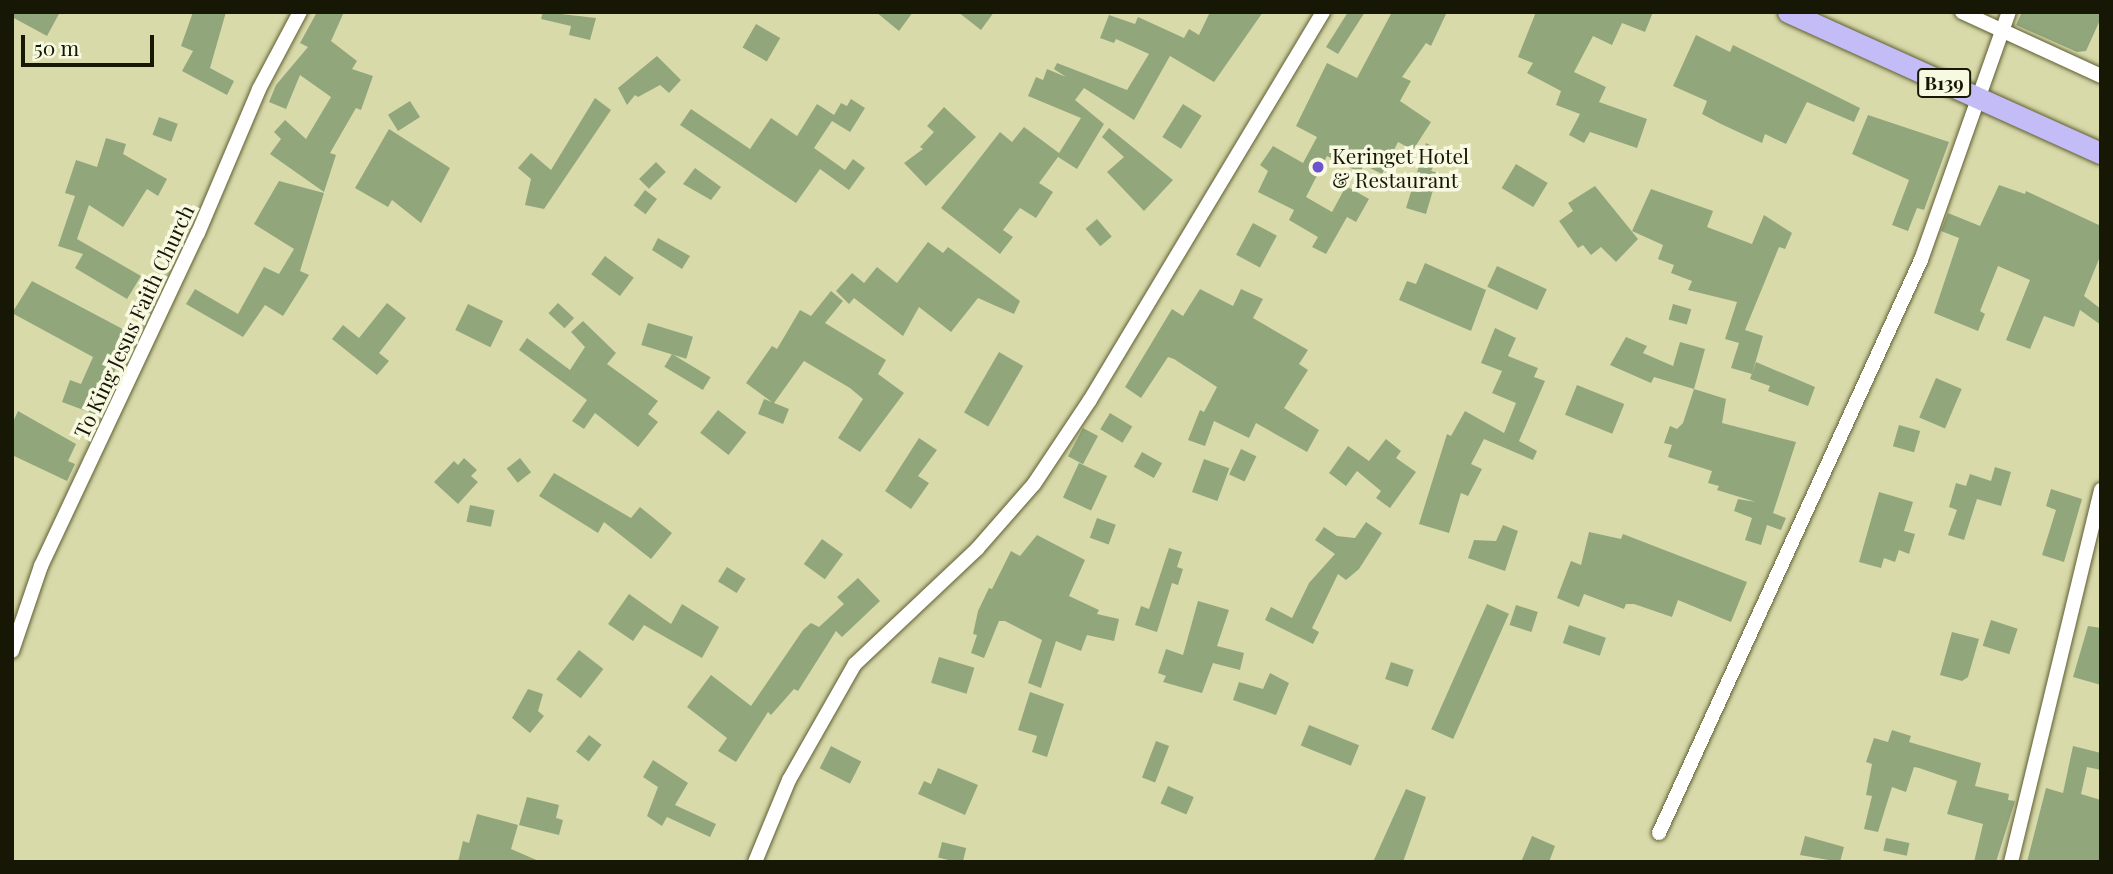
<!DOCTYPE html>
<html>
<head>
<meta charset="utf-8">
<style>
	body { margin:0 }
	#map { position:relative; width:2113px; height:874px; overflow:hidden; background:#d9daaa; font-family:"Playfair Display",serif }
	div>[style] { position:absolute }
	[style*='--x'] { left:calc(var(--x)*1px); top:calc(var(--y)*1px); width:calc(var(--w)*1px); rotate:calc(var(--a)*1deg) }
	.building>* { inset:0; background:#92a67c; transform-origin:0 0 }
	.roads { filter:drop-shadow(0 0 2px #5e5e32) drop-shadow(0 0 2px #5e5e32) }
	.street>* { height:14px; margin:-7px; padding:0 7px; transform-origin:7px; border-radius:7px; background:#fff }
	.primary>* { height:21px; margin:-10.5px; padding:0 10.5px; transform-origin:10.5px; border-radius:10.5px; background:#c4bcf7 }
	.dots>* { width:19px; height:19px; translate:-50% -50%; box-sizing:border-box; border:4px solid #f8f9e1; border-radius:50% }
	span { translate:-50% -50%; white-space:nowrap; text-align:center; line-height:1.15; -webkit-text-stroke:7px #f8f9e1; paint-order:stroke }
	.shield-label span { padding:2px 5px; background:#f8f9e1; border:2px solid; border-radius:5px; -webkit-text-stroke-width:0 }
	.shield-label { font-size:19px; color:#171706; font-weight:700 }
	.poi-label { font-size:21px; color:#171706 }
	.left { translate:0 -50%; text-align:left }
	.street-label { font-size:21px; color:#171706 }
	.frame { position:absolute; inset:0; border:14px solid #171706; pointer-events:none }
	.scale { position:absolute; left:21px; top:35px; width:133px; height:32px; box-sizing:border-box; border:4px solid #171706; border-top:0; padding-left:9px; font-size:21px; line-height:24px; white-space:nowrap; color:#171706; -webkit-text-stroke:5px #f8f9e1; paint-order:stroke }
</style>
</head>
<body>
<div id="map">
	<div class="building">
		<div style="clip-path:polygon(12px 12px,60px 12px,47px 36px,12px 17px)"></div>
		<div style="clip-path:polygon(193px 12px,226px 12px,210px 68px,234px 81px,227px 95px,182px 71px,193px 51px,181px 46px)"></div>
		<div style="clip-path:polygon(317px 12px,344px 12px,331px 41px,357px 61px,352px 69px,373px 76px,361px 110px,356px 108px,330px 153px,336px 155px,324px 192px,270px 154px,281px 139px,274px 132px,285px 120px,306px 139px,331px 97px,300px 75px,286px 109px,269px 102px,276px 85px,308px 47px,300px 43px)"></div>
		<div style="clip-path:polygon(543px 12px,596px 18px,590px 40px,569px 35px,571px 26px,541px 19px)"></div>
		<div style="clip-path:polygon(876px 12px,913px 12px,899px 31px)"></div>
		<div style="clip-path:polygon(958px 12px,994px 12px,981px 30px)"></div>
		<div style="clip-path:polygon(1210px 12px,1263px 12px,1214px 82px,1170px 56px,1134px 120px,1084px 88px,1075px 100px,1104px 124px,1077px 169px,1058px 157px,1039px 183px,1053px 192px,1036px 218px,1020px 208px,1003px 230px,1013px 237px,1000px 254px,941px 208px,1000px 132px,1012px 142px,1024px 127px,1059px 153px,1081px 118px,1028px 96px,1036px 77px,1043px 80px,1047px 69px,1066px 77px,1054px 69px,1057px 63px,1127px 90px,1149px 54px,1116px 39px,1114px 43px,1100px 38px,1109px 15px,1135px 24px,1138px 17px,1184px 38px,1189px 29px,1199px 35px)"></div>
		<div style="clip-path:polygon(1348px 12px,1365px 12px,1338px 54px,1326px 47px)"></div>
		<div style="clip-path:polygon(1392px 12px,1447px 12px,1431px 46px,1426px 43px,1402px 77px,1411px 81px,1400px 101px,1431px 122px,1413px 150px,1398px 142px,1382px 174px,1364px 165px,1360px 173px,1327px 156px,1306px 197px,1332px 212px,1346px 186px,1369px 199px,1356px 222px,1347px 217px,1326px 254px,1312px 247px,1318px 237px,1289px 220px,1294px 210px,1258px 192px,1268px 171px,1260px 165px,1273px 146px,1303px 163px,1317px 137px,1296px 126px,1327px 63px,1357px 78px)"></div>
		<div style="clip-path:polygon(1536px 12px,1653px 12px,1645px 32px,1622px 23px,1612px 45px,1593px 36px,1574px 72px,1606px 87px,1599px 102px,1647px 119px,1637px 148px,1590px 132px,1584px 143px,1569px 135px,1580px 114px,1556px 105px,1561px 91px,1527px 73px,1533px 63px,1518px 57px)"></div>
		<div style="clip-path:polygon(2022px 12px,2101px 12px,2101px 18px,2086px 51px,2077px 52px,2016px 25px)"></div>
		<div style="left:756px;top:24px;width:28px;height:27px;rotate:30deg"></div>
		<div style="clip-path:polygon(1696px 35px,1730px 52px,1733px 45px,1860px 108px,1854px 122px,1807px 102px,1786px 144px,1765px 134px,1762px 143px,1721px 124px,1702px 114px,1707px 101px,1673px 86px)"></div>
		<div style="clip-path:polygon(657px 56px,681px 80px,669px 93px,660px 85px,638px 97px,635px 95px,627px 105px,618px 88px)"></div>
		<div style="clip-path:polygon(595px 98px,611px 110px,544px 209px,525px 205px,531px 179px,518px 168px,531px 153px,551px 170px)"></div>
		<div style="clip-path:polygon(851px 99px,865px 108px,850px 132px,832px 121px,814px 148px,845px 170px,853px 159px,865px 168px,849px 190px,820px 169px,796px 203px,680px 125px,691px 109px,750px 149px,771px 118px,797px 136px,817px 104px,834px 115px,841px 103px,847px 106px)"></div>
		<div style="left:410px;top:101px;width:19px;height:26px;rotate:58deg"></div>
		<div style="left:1183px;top:104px;width:22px;height:39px;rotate:32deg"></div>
		<div style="clip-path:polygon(944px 107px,976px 137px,926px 186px,904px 163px,923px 149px,920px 147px,934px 132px,927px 126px)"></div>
		<div style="clip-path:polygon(1868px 115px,1949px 142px,1924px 210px,1917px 208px,1908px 231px,1892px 225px,1909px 180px,1852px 154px)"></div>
		<div style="left:159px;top:117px;width:20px;height:19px;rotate:20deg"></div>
		<div style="clip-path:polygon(1109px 128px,1173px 180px,1144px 211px,1107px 172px,1124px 157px,1102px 137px)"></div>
		<div style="clip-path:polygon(389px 129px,450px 168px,421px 223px,392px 200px,388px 207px,355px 188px)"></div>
		<div style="clip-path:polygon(106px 138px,126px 144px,123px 154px,167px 179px,158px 196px,147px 189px,123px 227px,89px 205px,77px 239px,141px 276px,127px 299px,75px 268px,83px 254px,58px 246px,75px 196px,65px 193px,76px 160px,97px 167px)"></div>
		<div style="clip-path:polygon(1426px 143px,1441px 151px,1431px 171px,1438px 173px,1426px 214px,1406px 208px)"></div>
		<div style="left:656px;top:162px;width:14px;height:24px;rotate:45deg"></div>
		<div style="left:1516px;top:164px;width:37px;height:28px;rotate:31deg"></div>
		<div style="clip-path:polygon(695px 168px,721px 187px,711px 200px,683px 184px)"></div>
		<div style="clip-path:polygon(279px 181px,324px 193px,300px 271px,309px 275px,283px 316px,265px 305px,243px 337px,186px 304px,195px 289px,238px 314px,264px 267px,279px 274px,294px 249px,254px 224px)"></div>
		<div style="clip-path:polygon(1999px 185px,2025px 194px,2026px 191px,2101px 226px,2101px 254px,2084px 296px,2101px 309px,2101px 325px,2080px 310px,2074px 327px,2044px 316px,2030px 349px,2006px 340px,2030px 280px,1998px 266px,1980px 311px,1985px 314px,1978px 331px,1934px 313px,1959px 238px,1941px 231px,1948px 213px,1980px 226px)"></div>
		<div style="clip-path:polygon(1595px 186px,1638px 239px,1616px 262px,1601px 247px,1591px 255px,1583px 245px,1578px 248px,1559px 221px,1573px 211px,1568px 203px)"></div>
		<div style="clip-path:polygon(1651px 189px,1713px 211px,1707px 227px,1752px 244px,1764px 215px,1792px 233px,1785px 249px,1779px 247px,1745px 330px,1763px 336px,1752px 374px,1731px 368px,1739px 343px,1725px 339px,1737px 302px,1688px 290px,1692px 281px,1671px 273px,1674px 265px,1658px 259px,1663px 245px,1632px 231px)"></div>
		<div style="left:645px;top:190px;width:15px;height:19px;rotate:37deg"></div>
		<div style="left:1097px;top:219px;width:23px;height:15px;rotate:50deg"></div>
		<div style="left:1253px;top:223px;width:27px;height:36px;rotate:28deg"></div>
		<div style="clip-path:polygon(658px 238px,690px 256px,682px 269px,652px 250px)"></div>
		<div style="clip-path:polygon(928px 242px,943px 253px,948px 247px,1020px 301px,1014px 314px,978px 298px,951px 332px,919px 307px,903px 336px,854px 298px,849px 304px,836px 291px,852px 273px,864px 283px,877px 267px,897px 283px)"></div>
		<div style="left:605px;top:256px;width:36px;height:23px;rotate:37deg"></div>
		<div style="clip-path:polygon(1425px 263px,1486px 290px,1471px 331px,1399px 300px,1407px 281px,1416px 284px)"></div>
		<div style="left:1497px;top:266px;width:55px;height:23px;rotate:25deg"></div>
		<div style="clip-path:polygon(32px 281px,134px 335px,103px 393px,97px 415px,62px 402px,70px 380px,81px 384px,93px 357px,12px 313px)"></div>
		<div style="clip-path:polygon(1200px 289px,1233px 306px,1241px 289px,1263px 299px,1253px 318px,1308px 350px,1299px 364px,1308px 370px,1284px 408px,1319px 430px,1307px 452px,1256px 423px,1249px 438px,1214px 421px,1205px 446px,1188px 440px,1200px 410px,1204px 412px,1217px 387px,1174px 359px,1168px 357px,1141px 398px,1125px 387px,1172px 309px,1183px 316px)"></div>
		<div style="clip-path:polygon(831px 291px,843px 301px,825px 323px,886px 360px,878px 374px,904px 393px,860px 452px,838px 438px,863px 399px,850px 388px,804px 361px,774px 403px,789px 409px,783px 424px,758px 414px,764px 399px,772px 402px,746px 383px,772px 346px,777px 349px,800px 310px,811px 316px)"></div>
		<div style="clip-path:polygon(387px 303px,406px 318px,379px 353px,389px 361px,377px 375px,332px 339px,343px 325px,359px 338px)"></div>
		<div style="left:558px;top:303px;width:22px;height:14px;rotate:43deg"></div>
		<div style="left:468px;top:304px;width:39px;height:29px;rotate:26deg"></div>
		<div style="left:1673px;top:304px;width:19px;height:16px;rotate:16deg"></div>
		<div style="clip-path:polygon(583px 321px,616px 353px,607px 364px,658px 401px,648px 414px,658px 422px,638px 447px,595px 413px,584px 429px,572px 421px,587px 400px,519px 350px,527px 338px,570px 370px,585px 347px,571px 332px)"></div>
		<div style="left:648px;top:323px;width:47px;height:23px;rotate:17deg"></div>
		<div style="clip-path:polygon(1495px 328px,1516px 338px,1508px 356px,1538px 368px,1534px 377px,1545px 381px,1519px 441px,1537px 451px,1533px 460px,1484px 439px,1471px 464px,1482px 469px,1468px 496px,1461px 493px,1449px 533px,1419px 524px,1447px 434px,1451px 436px,1465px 411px,1504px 433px,1516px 403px,1492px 393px,1502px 371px,1481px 363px)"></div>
		<div style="clip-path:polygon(1626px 337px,1647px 346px,1643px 353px,1673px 366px,1680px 342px,1705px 349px,1694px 389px,1654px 377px,1651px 383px,1610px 365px)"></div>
		<div style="left:999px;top:352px;width:28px;height:70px;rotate:30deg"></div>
		<div style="left:672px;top:354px;width:45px;height:15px;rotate:31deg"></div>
		<div style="clip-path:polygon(1756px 362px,1815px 387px,1808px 406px,1768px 391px,1770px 386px,1750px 379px)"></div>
		<div style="left:1936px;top:378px;width:28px;height:43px;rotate:23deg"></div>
		<div style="left:1577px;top:385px;width:51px;height:32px;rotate:22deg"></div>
		<div style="clip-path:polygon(1694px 389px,1726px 399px,1722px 423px,1796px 442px,1773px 513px,1786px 518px,1781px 530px,1767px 525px,1761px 545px,1745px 540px,1752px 518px,1734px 511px,1738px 499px,1756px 502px,1717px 490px,1719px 486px,1708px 483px,1712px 471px,1668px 457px,1672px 445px,1664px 443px,1670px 426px,1677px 429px,1683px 423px)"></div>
		<div style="left:718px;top:410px;width:36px;height:29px;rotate:38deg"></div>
		<div style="clip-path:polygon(18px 411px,76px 444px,68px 461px,75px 464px,67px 481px,12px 455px,12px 424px)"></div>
		<div style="left:1110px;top:413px;width:26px;height:19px;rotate:31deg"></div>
		<div style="left:1899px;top:425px;width:22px;height:22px;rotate:16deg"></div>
		<div style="left:1083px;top:428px;width:17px;height:32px;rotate:28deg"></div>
		<div style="clip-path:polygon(919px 438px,937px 450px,918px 476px,929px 483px,911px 509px,885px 491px)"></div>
		<div style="clip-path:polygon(1386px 439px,1401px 451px,1396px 458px,1416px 472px,1390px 508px,1376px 498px,1381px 491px,1357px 471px,1346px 486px,1329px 473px,1348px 446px,1369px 461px)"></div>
		<div style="left:1241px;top:449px;width:17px;height:28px;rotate:25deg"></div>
		<div style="left:1142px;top:452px;width:23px;height:17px;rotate:29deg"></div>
		<div style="clip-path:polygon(464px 458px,477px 470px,471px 476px,478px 482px,458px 504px,434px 482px,454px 461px,458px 465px)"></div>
		<div style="left:520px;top:458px;width:18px;height:17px;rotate:52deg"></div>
		<div style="left:1204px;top:459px;width:27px;height:35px;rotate:20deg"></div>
		<div style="left:1079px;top:463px;width:31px;height:38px;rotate:25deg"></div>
		<div style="clip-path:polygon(1995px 467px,2011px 472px,2001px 506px,1977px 499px,1964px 540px,1948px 535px,1957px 510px,1949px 507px,1956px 483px,1966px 486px,1970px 474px,1991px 481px)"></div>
		<div style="clip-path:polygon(554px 473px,631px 518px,640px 507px,672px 533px,651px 559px,604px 522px,598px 533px,539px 496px)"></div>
		<div style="clip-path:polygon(2051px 489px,2082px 499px,2064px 562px,2042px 555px,2056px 510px,2046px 506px)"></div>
		<div style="clip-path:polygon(1879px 492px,1913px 502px,1904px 531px,1915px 534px,1909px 554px,1899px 550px,1895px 562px,1884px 558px,1881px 568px,1859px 562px)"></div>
		<div style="left:470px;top:505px;width:25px;height:17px;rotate:12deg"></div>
		<div style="left:1097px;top:518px;width:20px;height:21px;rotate:20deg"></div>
		<div style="clip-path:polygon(1366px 522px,1382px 533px,1359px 569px,1346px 580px,1338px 574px,1312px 628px,1319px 632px,1313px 644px,1265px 620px,1271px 607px,1292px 618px,1309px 583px,1335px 554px,1315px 540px,1324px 527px,1337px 536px,1355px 538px)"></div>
		<div style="clip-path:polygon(1503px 525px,1518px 531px,1505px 571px,1468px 558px,1474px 540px,1496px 541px)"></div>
		<div style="clip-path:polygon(1589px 532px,1621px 539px,1623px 534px,1747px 582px,1731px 622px,1678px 600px,1672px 617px,1634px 604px,1626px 604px,1624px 609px,1584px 594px,1579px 607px,1557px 598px,1571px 561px,1581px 565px)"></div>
		<div style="clip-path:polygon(1037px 535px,1085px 560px,1069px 596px,1099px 610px,1097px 614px,1119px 619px,1114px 641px,1087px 635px,1081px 651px,1056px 641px,1041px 688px,1028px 683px,1042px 640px,1005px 621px,999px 621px,984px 658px,971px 653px,977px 635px,973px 634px,978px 611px,989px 588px,992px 589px,1011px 551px,1020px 556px)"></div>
		<div style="left:822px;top:539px;width:26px;height:31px;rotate:36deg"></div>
		<div style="clip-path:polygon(1169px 548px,1182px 552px,1177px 567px,1183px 569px,1178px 585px,1172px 583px,1157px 632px,1135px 625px,1141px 606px,1149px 609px)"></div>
		<div style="left:727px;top:567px;width:22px;height:17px;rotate:32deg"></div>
		<div style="clip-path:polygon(858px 578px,880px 601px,842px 637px,836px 631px,798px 691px,794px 689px,771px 715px,768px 712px,736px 762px,718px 751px,727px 738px,687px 707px,711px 675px,751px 706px,803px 630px,811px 623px,819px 627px,844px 604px,837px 597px)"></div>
		<div style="clip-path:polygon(629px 594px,671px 624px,682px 604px,719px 627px,702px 658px,644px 625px,633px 641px,608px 624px)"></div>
		<div style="clip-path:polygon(1198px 601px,1229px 610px,1217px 646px,1244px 653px,1240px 670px,1213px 663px,1202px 693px,1163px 682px,1166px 676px,1158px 673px,1166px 649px,1183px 655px)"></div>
		<div style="left:1487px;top:604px;width:24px;height:137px;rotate:24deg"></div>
		<div style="left:1516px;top:605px;width:23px;height:21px;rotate:18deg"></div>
		<div style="left:1991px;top:620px;width:28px;height:27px;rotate:18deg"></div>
		<div style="left:1569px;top:625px;width:39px;height:19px;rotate:19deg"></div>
		<div style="clip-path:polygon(2088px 626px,2101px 628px,2101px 685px,2073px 677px)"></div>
		<div style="clip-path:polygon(1952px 632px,1979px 639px,1968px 677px,1962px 681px,1940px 675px)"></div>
		<div style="left:579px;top:650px;width:31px;height:37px;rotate:38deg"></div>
		<div style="left:939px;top:657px;width:37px;height:27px;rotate:17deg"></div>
		<div style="left:1391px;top:662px;width:24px;height:18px;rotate:19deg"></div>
		<div style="clip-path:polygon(1270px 673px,1289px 683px,1276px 715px,1233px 700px,1239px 682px,1263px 689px)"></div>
		<div style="clip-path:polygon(528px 689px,543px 694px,538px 711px,544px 716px,530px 733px,512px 718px)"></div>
		<div style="clip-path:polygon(1030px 692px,1064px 704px,1047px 757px,1032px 752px,1037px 736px,1018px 730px)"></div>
		<div style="left:1309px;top:725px;width:54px;height:22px;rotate:22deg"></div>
		<div style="clip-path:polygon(1892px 730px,1911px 736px,1909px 742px,1981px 763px,1975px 786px,2009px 794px,2008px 800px,2015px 801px,1996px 862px,1974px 862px,1983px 824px,1947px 814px,1957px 781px,1919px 768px,1914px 767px,1906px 792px,1892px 787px,1878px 832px,1864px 829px,1872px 796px,1866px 795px,1872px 764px,1866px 762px,1874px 738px,1888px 742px)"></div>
		<div style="left:589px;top:735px;width:16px;height:21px;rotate:38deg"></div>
		<div style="left:1156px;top:741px;width:14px;height:39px;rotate:21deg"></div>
		<div style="left:831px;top:746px;width:34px;height:25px;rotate:27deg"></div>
		<div style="clip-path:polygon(2073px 746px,2101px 753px,2101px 770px,2087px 767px,2081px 794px,2101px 800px,2101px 862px,2027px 862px,2046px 788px,2063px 793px)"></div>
		<div style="clip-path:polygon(653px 760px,688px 783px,675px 805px,716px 824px,710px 837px,667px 817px,662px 826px,647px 816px,658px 787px,643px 777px)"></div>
		<div style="clip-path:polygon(938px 768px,978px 785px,965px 815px,918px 794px,924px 781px,931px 784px)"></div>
		<div style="left:1168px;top:786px;width:28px;height:19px;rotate:23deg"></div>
		<div style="clip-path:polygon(1406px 789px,1426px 797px,1403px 862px,1373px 862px)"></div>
		<div style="clip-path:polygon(527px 797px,559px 805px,556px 818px,563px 820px,559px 835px,519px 825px)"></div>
		<div style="clip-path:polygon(477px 814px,518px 825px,511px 849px,541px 862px,458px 862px,463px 841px,469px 843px)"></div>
		<div style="clip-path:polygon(1532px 836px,1555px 846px,1549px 862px,1521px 862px)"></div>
		<div style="clip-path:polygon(1805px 836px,1844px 847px,1840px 862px,1800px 855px)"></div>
		<div style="left:1886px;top:838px;width:24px;height:13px;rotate:12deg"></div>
		<div style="left:942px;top:842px;width:25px;height:16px;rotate:14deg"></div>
	</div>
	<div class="roads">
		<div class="street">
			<div style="--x:1962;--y:12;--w:153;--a:24.7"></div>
			<div style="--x:12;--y:651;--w:90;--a:-71.2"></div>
			<div style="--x:41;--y:566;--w:368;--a:-64.8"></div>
			<div style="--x:198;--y:233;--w:156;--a:-67"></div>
			<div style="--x:259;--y:89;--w:87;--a:-62"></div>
			<div style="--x:1659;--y:833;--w:630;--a:-65.43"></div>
			<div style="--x:1921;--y:260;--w:263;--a:-70.5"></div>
			<div style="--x:755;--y:862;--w:89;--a:-67.5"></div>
			<div style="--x:789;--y:780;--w:133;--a:-60.4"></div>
			<div style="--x:855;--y:664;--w:168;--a:-43.3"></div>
			<div style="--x:977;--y:549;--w:86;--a:-48.8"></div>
			<div style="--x:1034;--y:484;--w:101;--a:-56.3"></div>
			<div style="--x:1090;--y:400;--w:453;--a:-59"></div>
			<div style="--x:2011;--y:862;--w:383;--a:-76.4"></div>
		</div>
		<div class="primary">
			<div style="--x:1788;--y:12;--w:343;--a:24.3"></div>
		</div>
	</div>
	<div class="dots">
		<div style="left:1318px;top:167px;background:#6d53cd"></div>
	</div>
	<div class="shield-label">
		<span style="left:1944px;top:83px">B139</span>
	</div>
	<div class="poi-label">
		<span class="left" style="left:1332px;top:167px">Keringet Hotel<br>&amp; Restaurant</span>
	</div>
	<div class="street-label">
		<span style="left:133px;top:321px;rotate:-65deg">To King Jesus Faith Church</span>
	</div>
	<div class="frame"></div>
	<div class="scale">50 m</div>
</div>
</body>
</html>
